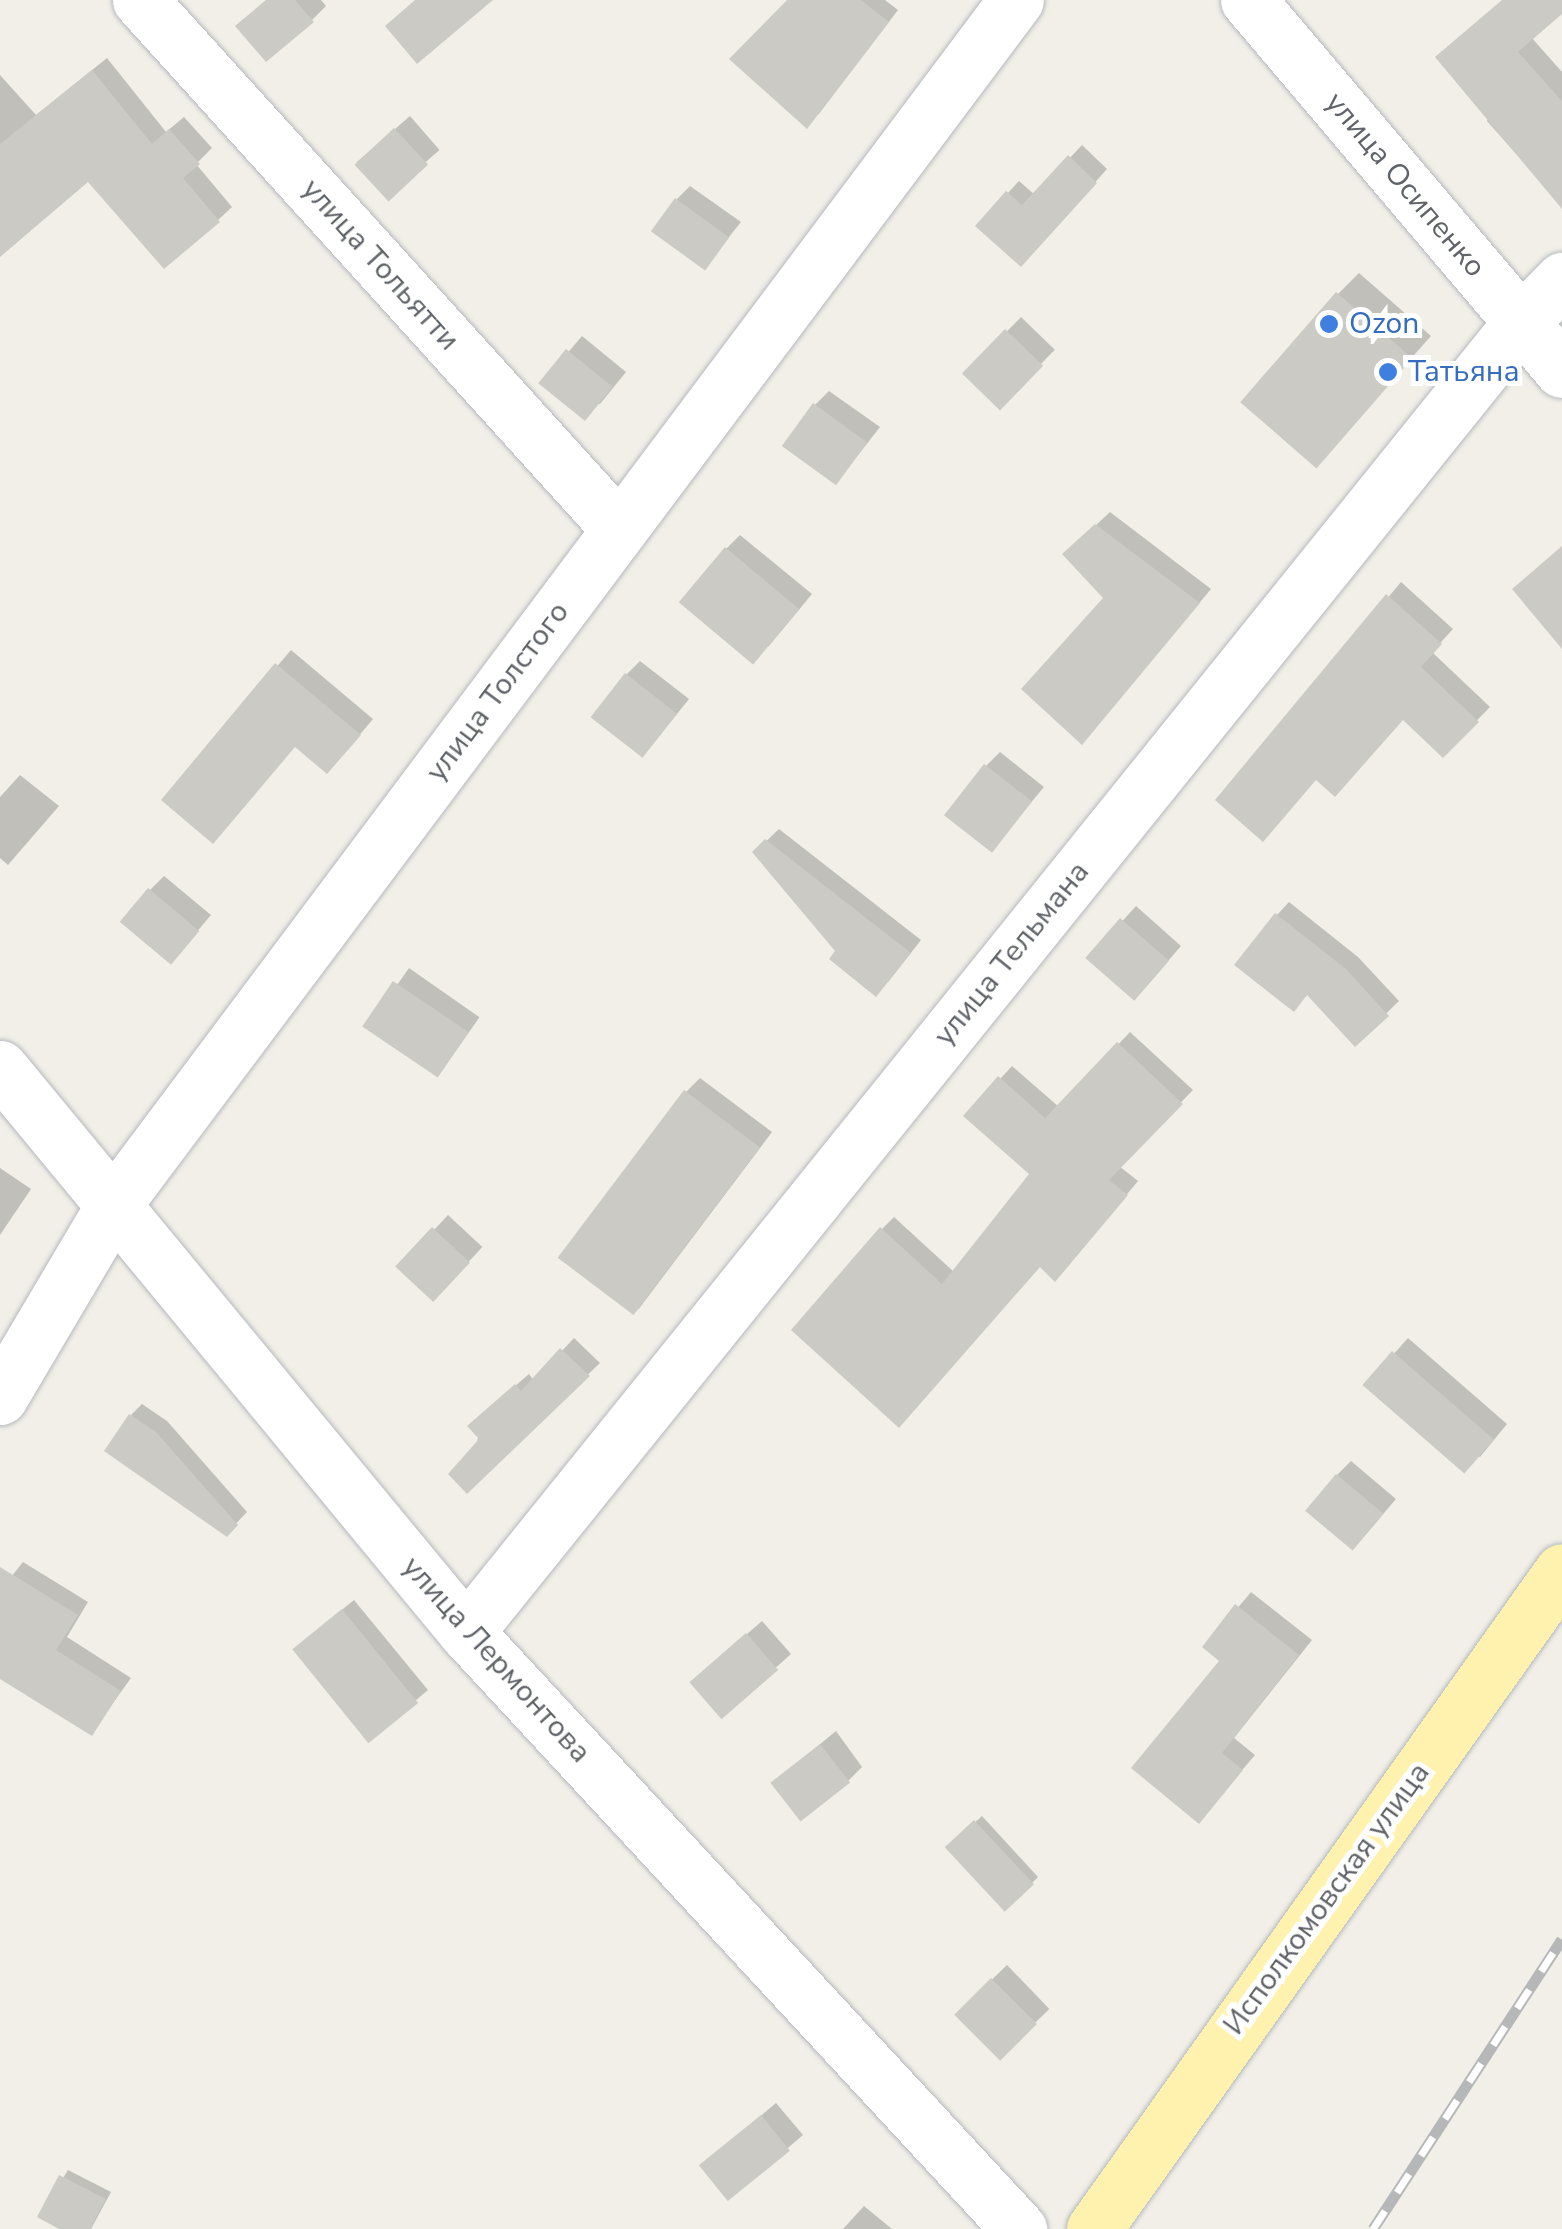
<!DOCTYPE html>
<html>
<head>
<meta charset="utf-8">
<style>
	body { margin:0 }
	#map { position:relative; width:1562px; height:2229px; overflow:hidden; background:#f1efe8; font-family:"Nunito Sans",sans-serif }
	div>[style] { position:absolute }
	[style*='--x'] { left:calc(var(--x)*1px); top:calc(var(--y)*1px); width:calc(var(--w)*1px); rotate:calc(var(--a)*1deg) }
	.shadow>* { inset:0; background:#0003; transform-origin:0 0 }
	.building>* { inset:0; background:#cccac5; transform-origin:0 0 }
	.roads { filter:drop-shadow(0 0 2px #b5b8bc) drop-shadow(0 0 2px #b5b8bc) }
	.minor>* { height:55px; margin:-27.5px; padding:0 27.5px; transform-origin:27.5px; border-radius:27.5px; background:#fff }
	.major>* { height:55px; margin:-27.5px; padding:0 27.5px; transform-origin:27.5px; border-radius:27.5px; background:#fff2af }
	.rail>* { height:11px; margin-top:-5.5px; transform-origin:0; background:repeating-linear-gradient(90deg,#fff 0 22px,#b6b7b8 0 44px); box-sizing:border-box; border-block:2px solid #b6b7b8 }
	.dots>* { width:28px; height:28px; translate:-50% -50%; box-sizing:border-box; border:5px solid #fff; border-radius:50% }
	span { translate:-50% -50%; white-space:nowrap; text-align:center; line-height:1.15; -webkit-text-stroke:10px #fff; paint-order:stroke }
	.street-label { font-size:30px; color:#5f6368 }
	.shop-label { font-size:30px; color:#366cbe }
	.left { translate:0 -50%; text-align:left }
</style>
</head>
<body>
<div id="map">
	<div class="shadow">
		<div style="clip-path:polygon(267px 0,321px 0,326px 6px,312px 20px)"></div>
		<div style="clip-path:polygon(790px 0,885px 0,898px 10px,818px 115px)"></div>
		<div style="clip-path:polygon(1503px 0,1562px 0,1562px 10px,1531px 37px,1562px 72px,1562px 178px,1548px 190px,1487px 121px)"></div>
		<div style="clip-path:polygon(107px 58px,166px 132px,184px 117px,212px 148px,196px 164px,232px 207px,218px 220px,88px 178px,0 199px,0 75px,36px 115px)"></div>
		<div style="left:410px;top:116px;width:45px;height:71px;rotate:49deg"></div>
		<div style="clip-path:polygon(1082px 145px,1107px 169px,1033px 252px,978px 226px,1019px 181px,1035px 195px)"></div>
		<div style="clip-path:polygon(690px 186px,741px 222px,705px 267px,676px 200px)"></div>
		<div style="clip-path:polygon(1359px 273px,1431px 336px,1316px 465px,1338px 294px)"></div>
		<div style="left:1021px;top:317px;width:47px;height:78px;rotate:44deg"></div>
		<div style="clip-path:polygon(582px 336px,626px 372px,600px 404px,542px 383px)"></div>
		<div style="clip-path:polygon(829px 391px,880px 427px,837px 482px,815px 405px)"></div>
		<div style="clip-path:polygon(1110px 512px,1211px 589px,1095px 728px,1107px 598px,1079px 541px)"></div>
		<div style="clip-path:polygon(740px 535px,812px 594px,768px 647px,726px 549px)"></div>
		<div style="clip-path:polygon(1401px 582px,1453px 629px,1432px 652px,1490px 707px,1443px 755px,1404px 717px,1317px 778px,1219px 800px)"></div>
		<div style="clip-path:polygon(291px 650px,373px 719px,341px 757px,296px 745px,164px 799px)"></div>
		<div style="clip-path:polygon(640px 661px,689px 699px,644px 755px,626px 675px)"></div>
		<div style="clip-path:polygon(1000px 752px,1044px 787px,992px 849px,986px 766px)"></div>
		<div style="clip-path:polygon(20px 775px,59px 806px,8px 865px,0 858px,0 797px)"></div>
		<div style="clip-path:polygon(779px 829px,921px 940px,888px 982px,838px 951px,755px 852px)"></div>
		<div style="clip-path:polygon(164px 876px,211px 915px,184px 947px,150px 890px)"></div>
		<div style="clip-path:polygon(1289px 902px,1358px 957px,1399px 1001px,1355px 1044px,1309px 993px,1294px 1009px,1277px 915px)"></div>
		<div style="clip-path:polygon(1136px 906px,1181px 946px,1148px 984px,1089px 958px)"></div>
		<div style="left:409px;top:968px;width:86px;height:72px;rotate:35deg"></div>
		<div style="clip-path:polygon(1130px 1032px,1193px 1090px,1119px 1166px,1138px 1181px,1067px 1266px,1040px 1264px,911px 1412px,882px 1229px,894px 1217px,954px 1272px,1032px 1174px,966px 1116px,1012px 1066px,1059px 1107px)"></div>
		<div style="clip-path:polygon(700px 1078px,772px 1132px,638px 1310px,686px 1092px)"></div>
		<div style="clip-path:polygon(0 1168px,31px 1189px,0 1235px)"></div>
		<div style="left:448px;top:1215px;width:47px;height:71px;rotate:43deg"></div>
		<div style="clip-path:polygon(574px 1338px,600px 1363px,467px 1490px,483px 1414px,529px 1374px,534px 1381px)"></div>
		<div style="clip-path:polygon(1408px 1338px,1507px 1424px,1480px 1457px,1366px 1385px)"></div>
		<div style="clip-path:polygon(142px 1404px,167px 1421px,247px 1512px,227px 1533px,131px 1415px)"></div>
		<div style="clip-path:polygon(1351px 1461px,1396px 1499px,1367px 1533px,1337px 1475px)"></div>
		<div style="clip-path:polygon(23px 1562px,88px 1602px,67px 1637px,131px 1678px,92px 1732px,0 1676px,0 1591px)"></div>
		<div style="clip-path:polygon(1251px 1592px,1312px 1640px,1234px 1738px,1255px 1755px,1199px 1821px,1223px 1660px,1205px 1647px)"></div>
		<div style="clip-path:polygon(354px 1600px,428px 1690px,369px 1740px,307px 1638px)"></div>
		<div style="clip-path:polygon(762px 1621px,791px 1654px,722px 1716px,707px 1669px)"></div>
		<div style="clip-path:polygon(836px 1731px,862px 1767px,848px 1781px,773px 1783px)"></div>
		<div style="clip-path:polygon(982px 1816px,1038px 1877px,1032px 1883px,948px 1847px)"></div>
		<div style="left:1007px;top:1965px;width:61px;height:70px;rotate:46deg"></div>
		<div style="clip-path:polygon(776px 2103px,803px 2135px,729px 2198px,717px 2153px)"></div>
		<div style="clip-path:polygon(68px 2170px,111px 2192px,91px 2229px,64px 2229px,40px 2216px)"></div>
		<div style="clip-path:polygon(864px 2206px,892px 2229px,843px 2229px)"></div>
	</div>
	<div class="building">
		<div style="clip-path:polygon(266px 0,295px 0,314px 22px,266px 62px,235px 26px)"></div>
		<div style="clip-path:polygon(415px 0,493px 0,417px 64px,385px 26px)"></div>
		<div style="clip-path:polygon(787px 0,861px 0,889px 22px,807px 129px,729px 59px)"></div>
		<div style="clip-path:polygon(1502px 0,1562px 0,1562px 14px,1518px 52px,1562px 101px,1562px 209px,1435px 57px)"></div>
		<div style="clip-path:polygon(92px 70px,152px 144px,169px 129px,200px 164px,183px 178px,220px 222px,164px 269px,88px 182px,0 257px,0 144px)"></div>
		<div style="left:394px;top:128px;width:50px;height:54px;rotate:47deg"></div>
		<div style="clip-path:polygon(1068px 155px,1097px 183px,1021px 267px,975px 226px,1006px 191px,1022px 205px)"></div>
		<div style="left:675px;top:198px;width:67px;height:41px;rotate:36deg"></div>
		<div style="left:1336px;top:292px;width:101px;height:146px;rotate:41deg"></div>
		<div style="left:1005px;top:329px;width:53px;height:62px;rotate:44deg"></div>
		<div style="left:566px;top:349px;width:60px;height:44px;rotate:39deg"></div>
		<div style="left:813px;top:403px;width:67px;height:53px;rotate:36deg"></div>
		<div style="clip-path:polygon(1095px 524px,1200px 603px,1082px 745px,1021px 689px,1103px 598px,1062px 554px)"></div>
		<div style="clip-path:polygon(1562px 546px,1562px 649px,1512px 589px)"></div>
		<div style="left:725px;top:547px;width:97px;height:72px;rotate:40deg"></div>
		<div style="clip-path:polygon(1386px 594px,1442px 644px,1421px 667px,1479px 722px,1443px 758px,1403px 720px,1335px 797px,1316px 780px,1263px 842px,1215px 800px)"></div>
		<div style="clip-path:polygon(275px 663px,361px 735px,327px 774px,295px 747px,213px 844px,161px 800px)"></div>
		<div style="left:625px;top:673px;width:66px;height:56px;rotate:38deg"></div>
		<div style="left:984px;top:764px;width:61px;height:65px;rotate:38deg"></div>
		<div style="clip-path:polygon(765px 839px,911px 953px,876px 997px,829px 959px,835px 951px,752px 852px)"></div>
		<div style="left:148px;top:888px;width:67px;height:44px;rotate:40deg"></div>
		<div style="clip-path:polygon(1275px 913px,1346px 969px,1389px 1016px,1355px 1047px,1307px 995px,1294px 1012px,1234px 965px)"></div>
		<div style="left:1120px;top:918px;width:65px;height:53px;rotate:41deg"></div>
		<div style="left:393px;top:981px;width:91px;height:55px;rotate:34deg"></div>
		<div style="clip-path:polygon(1117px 1042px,1183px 1104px,1109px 1180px,1128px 1195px,1055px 1282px,1040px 1267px,899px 1428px,791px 1330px,880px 1227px,942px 1284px,1029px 1174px,963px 1116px,998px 1076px,1045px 1118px)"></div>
		<div style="left:684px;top:1090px;width:95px;height:210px;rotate:37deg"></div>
		<div style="left:432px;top:1227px;width:52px;height:54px;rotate:43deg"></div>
		<div style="clip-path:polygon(560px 1348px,590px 1376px,467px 1494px,448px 1474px,479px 1439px,467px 1426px,515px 1384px,521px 1391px)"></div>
		<div style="left:1392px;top:1351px;width:135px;height:45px;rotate:41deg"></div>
		<div style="clip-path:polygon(129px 1414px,156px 1432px,238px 1525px,227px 1537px,104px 1451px)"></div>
		<div style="left:1336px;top:1474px;width:62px;height:48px;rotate:40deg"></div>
		<div style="clip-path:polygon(0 1567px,78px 1615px,56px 1650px,121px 1691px,92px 1736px,0 1679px)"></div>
		<div style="clip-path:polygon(1235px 1604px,1299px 1655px,1222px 1753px,1243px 1770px,1199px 1824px,1131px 1768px,1219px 1661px,1202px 1647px)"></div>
		<div style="left:342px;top:1609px;width:121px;height:64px;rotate:51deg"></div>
		<div style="left:746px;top:1633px;width:49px;height:75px;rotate:49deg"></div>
		<div style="left:820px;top:1744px;width:49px;height:63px;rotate:52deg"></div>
		<div style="left:974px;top:1820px;width:88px;height:40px;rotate:47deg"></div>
		<div style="left:991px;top:1978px;width:65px;height:52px;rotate:45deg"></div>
		<div style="left:761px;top:2115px;width:46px;height:80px;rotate:51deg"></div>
		<div style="clip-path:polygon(59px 2175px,106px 2199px,90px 2229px,59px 2229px,37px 2217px)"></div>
	</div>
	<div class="roads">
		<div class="minor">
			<div style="--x:140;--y:0;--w:714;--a:47.84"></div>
			<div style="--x:1248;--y:0;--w:485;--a:49.7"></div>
			<div style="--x:0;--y:1068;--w:732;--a:50.44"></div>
			<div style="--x:466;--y:1632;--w:814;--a:47.19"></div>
			<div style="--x:0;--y:1397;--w:224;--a:-59.4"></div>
			<div style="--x:114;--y:1204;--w:1504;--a:-53.16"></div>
			<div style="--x:466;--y:1632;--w:1682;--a:-51.15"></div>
			<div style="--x:1521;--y:322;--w:59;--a:-45.7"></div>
		</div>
		<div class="major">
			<div style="--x:1094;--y:2229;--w:807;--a:-54.58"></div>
		</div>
	</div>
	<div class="rail">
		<div style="--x:1373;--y:2229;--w:346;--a:-56.9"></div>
	</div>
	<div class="dots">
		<div style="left:1329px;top:324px;background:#3f7fe0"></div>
		<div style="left:1388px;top:372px;background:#3f7fe0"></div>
	</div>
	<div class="street-label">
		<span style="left:1405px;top:185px;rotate:50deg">улица Осипенко</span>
		<span style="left:380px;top:265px;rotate:48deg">улица Тольятти</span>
		<span style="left:498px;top:692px;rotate:-53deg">улица Толстого</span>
		<span style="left:1012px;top:954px;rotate:-51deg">улица Тельмана</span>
		<span style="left:496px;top:1660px;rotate:48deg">улица Лермонтова</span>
		<span style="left:1327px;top:1899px;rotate:-54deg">Исполкомовская улица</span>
	</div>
	<div class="shop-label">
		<span class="left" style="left:1349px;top:324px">Ozon</span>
		<span class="left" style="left:1408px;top:372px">Татьяна</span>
	</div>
</div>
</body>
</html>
